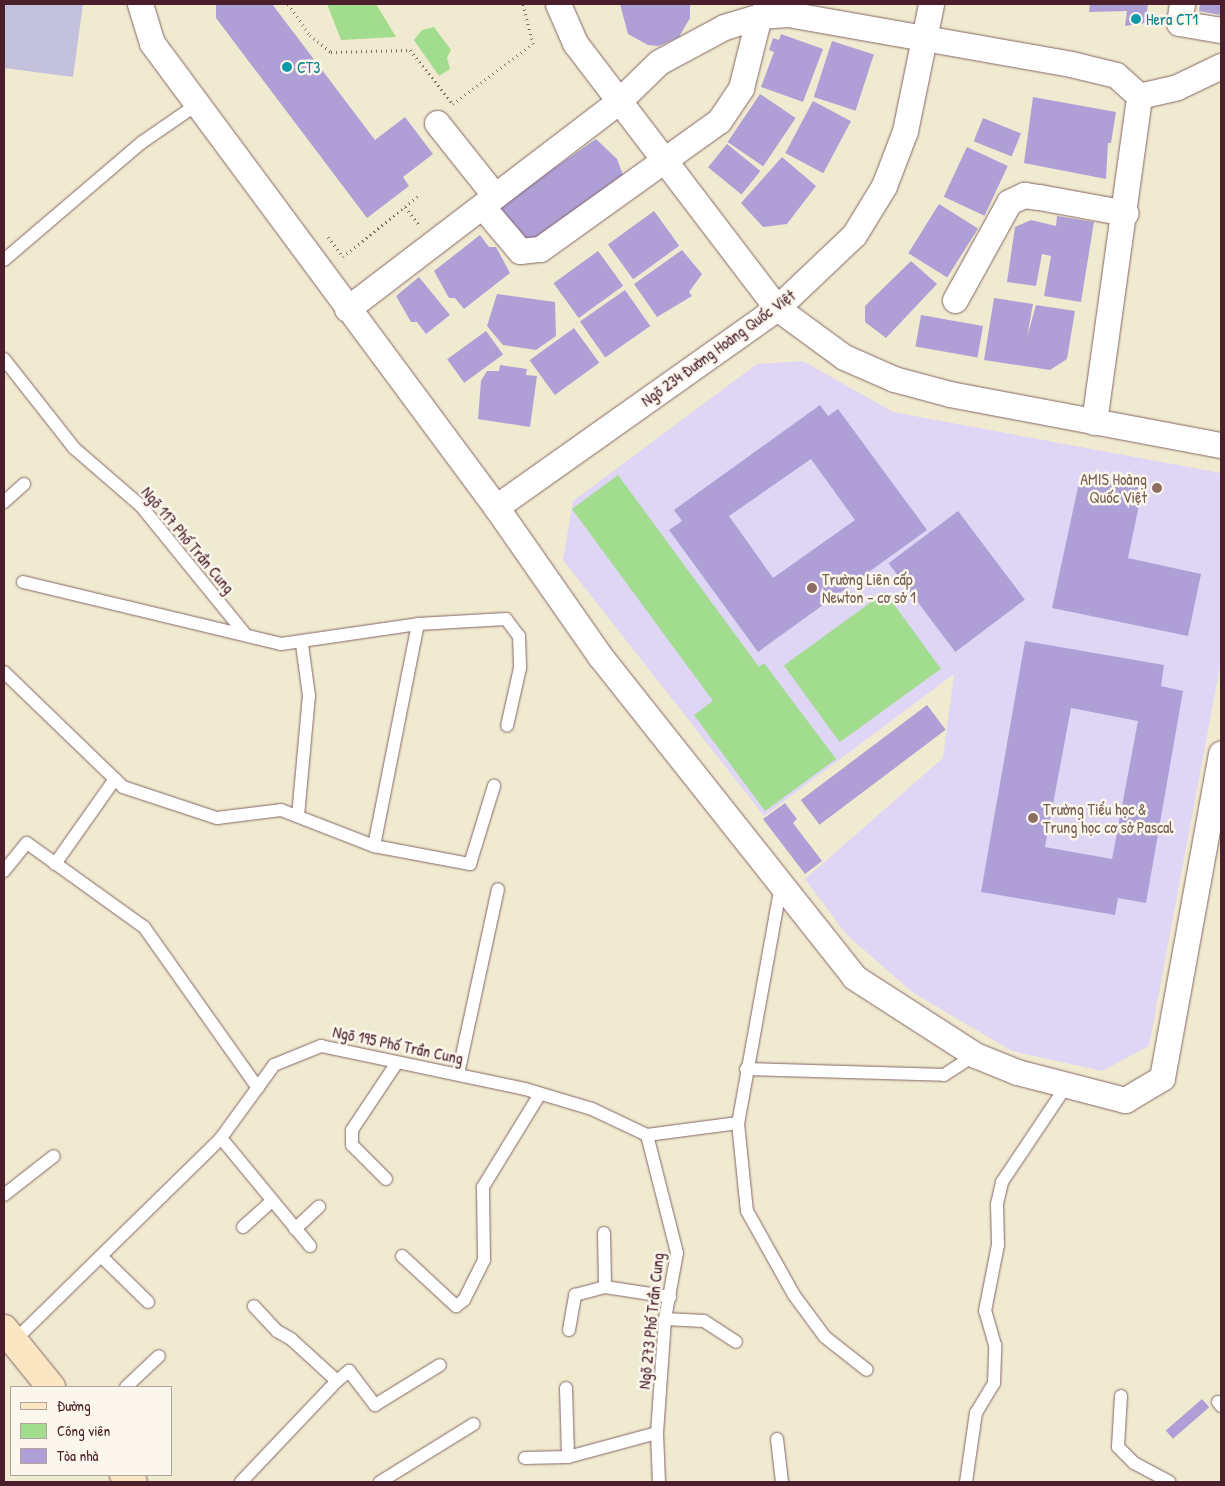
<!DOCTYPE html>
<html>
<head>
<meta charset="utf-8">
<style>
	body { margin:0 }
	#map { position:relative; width:1225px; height:1486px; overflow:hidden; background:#f0ead0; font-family:"Patrick Hand",sans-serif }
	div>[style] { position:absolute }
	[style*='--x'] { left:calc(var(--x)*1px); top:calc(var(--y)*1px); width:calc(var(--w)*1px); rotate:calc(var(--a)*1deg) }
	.built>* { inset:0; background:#dfd5f5 }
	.industrial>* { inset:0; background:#c3c1db }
	.green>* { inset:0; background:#a2dc8e; transform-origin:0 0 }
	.building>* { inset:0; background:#aea0d7; transform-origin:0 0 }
	.path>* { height:3px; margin-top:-1.5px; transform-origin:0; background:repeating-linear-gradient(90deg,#846665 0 1px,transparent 0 5px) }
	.roads { filter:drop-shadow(0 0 1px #846665) drop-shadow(0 0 1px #846665) }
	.service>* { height:12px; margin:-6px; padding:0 6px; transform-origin:6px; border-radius:6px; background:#fff }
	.minor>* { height:25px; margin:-12.5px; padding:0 12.5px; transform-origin:12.5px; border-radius:12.5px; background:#fff }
	.secondary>* { height:28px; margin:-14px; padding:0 14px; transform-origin:14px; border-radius:14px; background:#fbe6c4 }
	.dots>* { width:14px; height:14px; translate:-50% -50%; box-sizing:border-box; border:2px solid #fbf7ec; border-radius:50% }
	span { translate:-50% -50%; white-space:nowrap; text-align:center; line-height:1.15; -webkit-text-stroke:5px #fbf7ec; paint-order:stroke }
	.culture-label { font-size:16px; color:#0d838f }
	.left { translate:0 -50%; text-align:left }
	.street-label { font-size:16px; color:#4a1f2b }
	.education-label { font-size:16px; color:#785e54 }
	.right { translate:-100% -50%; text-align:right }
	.frame { position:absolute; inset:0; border:5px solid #4a1f2b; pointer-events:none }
	.legend { position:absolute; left:10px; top:1386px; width:162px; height:90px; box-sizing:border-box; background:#fbf7ec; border:1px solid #b4a19f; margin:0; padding:6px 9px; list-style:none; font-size:15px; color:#4a1f2b }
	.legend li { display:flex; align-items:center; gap:10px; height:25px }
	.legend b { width:25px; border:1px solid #b4a19f }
</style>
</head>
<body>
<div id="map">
	<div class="built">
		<div style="clip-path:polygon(803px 361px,893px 412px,1221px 473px,1221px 661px,1149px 1046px,1102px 1071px,1012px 1051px,912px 992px,846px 934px,805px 879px,943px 758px,954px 674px,764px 816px,563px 560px,573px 501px,757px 364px)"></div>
	</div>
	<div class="industrial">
		<div style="clip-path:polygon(4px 4px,83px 4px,73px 77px,4px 68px)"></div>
	</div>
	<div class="green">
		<div style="clip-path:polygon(327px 4px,376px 4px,396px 37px,341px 40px)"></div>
		<div style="clip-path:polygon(434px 27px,451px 50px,447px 58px,450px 69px,439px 76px,414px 40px,422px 30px)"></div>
		<div style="clip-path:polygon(618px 475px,759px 667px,764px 663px,836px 759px,765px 811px,694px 715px,713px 701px,572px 509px)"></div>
		<div style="left:885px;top:592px;width:95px;height:125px;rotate:54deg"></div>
	</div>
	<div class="building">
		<div style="clip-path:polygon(216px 4px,272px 4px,375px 140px,405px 117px,433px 154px,403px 177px,409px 186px,367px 218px,216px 18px)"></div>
		<div style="clip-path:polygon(620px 4px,690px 4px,690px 18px,679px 37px,659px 46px,648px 45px,628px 34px)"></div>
		<div style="clip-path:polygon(1090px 4px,1148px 4px,1145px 23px,1125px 26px,1127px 11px,1089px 12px)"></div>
		<div style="clip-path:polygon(1200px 4px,1221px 4px,1221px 15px,1199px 11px)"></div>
		<div style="clip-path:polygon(781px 34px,823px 49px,803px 102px,761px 87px,774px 52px,769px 50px,773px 38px,779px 40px)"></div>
		<div style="left:832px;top:41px;width:44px;height:59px;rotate:18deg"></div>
		<div style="left:760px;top:94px;width:43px;height:58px;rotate:34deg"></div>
		<div style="clip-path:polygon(1033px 97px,1116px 112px,1111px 143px,1108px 143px,1106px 179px,1024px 163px)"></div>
		<div style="left:813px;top:101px;width:43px;height:59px;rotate:28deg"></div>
		<div style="left:983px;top:118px;width:41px;height:25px;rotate:22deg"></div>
		<div style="clip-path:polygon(596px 139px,617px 159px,623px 175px,528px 246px,498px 207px)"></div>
		<div style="left:727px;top:144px;width:43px;height:30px;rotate:39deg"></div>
		<div style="left:967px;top:147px;width:45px;height:55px;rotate:25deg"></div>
		<div style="clip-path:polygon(782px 157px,816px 186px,787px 224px,763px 227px,741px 203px)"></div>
		<div style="left:939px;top:204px;width:46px;height:58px;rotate:32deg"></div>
		<div style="left:654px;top:211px;width:43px;height:57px;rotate:54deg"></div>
		<div style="clip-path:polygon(1057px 216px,1094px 222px,1081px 302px,1044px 296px,1051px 256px,1042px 254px,1036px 286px,1007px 282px,1015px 227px,1031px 220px,1056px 226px)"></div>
		<div style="clip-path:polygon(480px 235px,489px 247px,496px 247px,510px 273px,464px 309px,455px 298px,449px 298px,434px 271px)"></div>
		<div style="clip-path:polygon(682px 250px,702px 274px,689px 292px,692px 296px,657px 317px,634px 284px)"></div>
		<div style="left:598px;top:251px;width:43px;height:55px;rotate:54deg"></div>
		<div style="clip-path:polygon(911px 261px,937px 284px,886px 338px,865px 322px,865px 306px)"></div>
		<div style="clip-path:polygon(419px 277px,450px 315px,426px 334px,417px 322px,411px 322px,396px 296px)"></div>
		<div style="left:625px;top:290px;width:44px;height:55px;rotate:55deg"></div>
		<div style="clip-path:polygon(497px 294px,555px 302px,556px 336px,536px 350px,503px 345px,487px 326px)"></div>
		<div style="clip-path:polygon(994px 298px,1033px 304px,1027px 337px,1036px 305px,1075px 311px,1067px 359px,1050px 370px,984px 360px)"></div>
		<div style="left:921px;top:315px;width:63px;height:32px;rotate:10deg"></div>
		<div style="left:574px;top:328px;width:43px;height:55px;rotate:54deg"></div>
		<div style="left:486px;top:331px;width:29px;height:48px;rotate:54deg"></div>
		<div style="clip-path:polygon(500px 365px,527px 369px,526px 375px,537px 376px,530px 427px,478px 419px,481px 381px,487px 371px,499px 371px)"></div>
		<div style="clip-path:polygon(evenodd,820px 405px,828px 416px,838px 409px,927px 530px,758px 652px,669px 530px,682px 521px,674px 510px,820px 405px,811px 459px,855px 520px,773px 578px,729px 516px,811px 459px)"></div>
		<div style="clip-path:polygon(1081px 473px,1143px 486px,1128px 558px,1201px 574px,1188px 636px,1052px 608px)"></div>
		<div style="left:958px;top:511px;width:111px;height:87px;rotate:53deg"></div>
		<div style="clip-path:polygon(evenodd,1025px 641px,1164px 665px,1161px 686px,1183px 691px,1146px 903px,1118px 898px,1115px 915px,981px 892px,1025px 641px,1071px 708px,1138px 721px,1112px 859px,1045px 847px,1071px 708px)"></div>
		<div style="left:927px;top:705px;width:31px;height:158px;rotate:53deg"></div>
		<div style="clip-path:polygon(785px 803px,797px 819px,793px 823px,822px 861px,805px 874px,763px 819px)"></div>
		<div style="left:1202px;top:1399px;width:11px;height:48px;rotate:49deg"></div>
	</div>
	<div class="path">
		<div style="--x:288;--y:4;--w:38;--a:55"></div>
		<div style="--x:310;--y:35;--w:27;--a:39"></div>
		<div style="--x:331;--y:52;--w:79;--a:-1.5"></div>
		<div style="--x:410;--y:50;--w:69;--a:51.5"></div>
		<div style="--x:453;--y:104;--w:100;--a:-36.9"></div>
		<div style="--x:533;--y:44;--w:41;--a:-104"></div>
		<div style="--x:405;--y:207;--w:24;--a:52"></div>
		<div style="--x:328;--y:237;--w:25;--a:53"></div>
		<div style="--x:343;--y:257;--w:99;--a:-39.3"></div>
	</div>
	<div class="roads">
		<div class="service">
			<div style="--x:4;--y:260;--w:180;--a:-40.5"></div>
			<div style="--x:141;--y:143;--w:67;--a:-34.6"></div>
			<div style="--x:4;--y:359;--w:113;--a:51.8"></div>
			<div style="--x:74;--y:448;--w:89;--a:40.9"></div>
			<div style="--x:141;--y:506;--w:165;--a:50.9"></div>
			<div style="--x:4;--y:502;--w:27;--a:-42"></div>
			<div style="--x:23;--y:582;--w:265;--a:13.5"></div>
			<div style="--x:281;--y:644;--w:138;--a:-8.3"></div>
			<div style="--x:418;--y:624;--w:88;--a:-3.3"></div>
			<div style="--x:506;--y:619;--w:21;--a:53"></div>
			<div style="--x:519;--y:636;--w:32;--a:88"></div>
			<div style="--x:520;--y:668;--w:59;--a:102.6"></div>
			<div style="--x:4;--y:672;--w:165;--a:44"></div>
			<div style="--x:123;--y:787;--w:99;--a:18.3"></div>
			<div style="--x:217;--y:818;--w:64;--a:-7.1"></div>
			<div style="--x:281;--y:810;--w:100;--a:21.2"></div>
			<div style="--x:374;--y:846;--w:98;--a:10.6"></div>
			<div style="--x:470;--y:864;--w:82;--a:-72.9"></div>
			<div style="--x:298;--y:816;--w:121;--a:-84.8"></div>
			<div style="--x:309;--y:696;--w:52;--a:-97.7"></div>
			<div style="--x:374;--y:846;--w:226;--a:-78.8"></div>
			<div style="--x:55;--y:864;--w:104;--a:-54.8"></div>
			<div style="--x:4;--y:871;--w:36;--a:-51"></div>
			<div style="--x:27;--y:843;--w:144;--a:35.7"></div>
			<div style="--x:144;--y:927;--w:197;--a:54.7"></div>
			<div style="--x:781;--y:885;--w:242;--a:100.2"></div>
			<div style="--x:738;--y:1123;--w:88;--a:84.2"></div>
			<div style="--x:747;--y:1211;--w:96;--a:60.8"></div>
			<div style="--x:794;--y:1295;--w:52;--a:53.6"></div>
			<div style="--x:825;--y:1337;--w:53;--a:38.2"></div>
			<div style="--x:746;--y:1069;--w:198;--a:1.7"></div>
			<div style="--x:944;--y:1075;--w:37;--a:-33"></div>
			<div style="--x:458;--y:1074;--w:189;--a:-77.8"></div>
			<div style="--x:647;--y:1135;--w:122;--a:75.7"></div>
			<div style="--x:677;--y:1253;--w:67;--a:100.3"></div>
			<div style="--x:665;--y:1319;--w:114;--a:94"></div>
			<div style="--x:657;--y:1433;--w:49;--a:87.7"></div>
			<div style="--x:221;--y:1138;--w:140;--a:50.5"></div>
			<div style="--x:386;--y:1179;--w:48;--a:-135"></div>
			<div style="--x:352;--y:1145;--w:15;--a:-90"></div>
			<div style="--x:352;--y:1130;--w:79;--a:-56.3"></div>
			<div style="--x:4;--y:1195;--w:63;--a:-38"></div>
			<div style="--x:243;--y:1227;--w:39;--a:-42"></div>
			<div style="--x:295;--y:1229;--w:33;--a:-43"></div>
			<div style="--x:604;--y:1233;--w:54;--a:88.9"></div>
			<div style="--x:402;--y:1256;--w:74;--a:42.8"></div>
			<div style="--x:456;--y:1306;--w:10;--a:-37"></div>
			<div style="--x:464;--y:1300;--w:45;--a:-63.4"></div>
			<div style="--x:484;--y:1260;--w:73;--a:-90.8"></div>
			<div style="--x:483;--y:1187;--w:109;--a:-58.5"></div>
			<div style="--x:103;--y:1258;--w:63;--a:44.4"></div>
			<div style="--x:665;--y:1319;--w:39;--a:3"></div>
			<div style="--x:704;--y:1321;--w:38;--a:33"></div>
			<div style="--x:569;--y:1330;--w:36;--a:-80"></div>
			<div style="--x:575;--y:1295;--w:31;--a:-15"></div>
			<div style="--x:605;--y:1287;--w:66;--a:8.7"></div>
			<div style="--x:14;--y:1341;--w:290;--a:-44.4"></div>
			<div style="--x:221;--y:1138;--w:90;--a:-54"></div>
			<div style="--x:274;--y:1065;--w:51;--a:-22"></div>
			<div style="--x:321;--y:1046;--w:208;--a:11.9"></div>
			<div style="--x:525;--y:1089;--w:70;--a:16.6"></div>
			<div style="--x:592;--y:1109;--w:61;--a:25.3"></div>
			<div style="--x:647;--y:1135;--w:92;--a:-7.5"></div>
			<div style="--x:337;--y:1381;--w:16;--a:-40"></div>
			<div style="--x:349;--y:1371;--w:43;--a:52.6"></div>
			<div style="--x:375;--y:1405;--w:76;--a:-31.6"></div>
			<div style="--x:126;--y:1387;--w:45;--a:-43.2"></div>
			<div style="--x:566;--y:1388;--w:69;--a:88.3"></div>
			<div style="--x:1121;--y:1396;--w:51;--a:93.4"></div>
			<div style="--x:1118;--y:1447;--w:23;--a:45"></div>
			<div style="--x:1134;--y:1463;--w:40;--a:28"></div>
			<div style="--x:1218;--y:1402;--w:5;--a:53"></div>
			<div style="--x:777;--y:1439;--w:43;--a:83.4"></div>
			<div style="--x:525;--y:1458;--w:43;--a:-1.3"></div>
			<div style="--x:568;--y:1457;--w:92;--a:-15.1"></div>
			<div style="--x:241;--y:1482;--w:139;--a:-46.5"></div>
			<div style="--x:337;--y:1381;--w:62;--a:-137.6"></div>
			<div style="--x:291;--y:1339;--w:16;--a:-150"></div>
			<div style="--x:277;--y:1331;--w:34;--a:-133"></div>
			<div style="--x:380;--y:1482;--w:110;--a:-31.7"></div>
			<div style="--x:966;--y:1482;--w:70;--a:-81.8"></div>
			<div style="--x:976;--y:1413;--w:35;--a:-59"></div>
			<div style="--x:994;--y:1383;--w:38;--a:-88"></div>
			<div style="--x:995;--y:1345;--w:35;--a:-106"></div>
			<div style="--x:985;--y:1311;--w:67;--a:-78.9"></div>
			<div style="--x:998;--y:1245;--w:41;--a:-91.4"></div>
			<div style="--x:997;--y:1204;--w:23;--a:-77"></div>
			<div style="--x:1002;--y:1182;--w:113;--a:-56.2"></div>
		</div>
		<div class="minor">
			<div style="--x:140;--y:4;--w:41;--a:72.9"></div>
			<div style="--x:152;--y:43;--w:578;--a:53.45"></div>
			<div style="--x:496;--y:507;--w:182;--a:55.1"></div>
			<div style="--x:600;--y:656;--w:409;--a:51.6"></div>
			<div style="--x:854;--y:977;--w:144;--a:32.8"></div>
			<div style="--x:975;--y:1055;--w:45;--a:22"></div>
			<div style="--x:1017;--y:1072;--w:112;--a:14.5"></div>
			<div style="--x:1125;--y:1100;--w:43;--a:-30.7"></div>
			<div style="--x:1162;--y:1078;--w:330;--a:-79.7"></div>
			<div style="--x:558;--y:4;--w:43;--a:66.4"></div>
			<div style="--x:575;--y:43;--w:333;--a:52.7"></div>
			<div style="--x:777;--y:308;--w:83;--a:36.2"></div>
			<div style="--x:844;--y:357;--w:55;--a:23.7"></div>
			<div style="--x:894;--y:379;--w:58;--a:15"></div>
			<div style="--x:950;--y:394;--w:276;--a:10.7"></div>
			<div style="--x:1182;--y:4;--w:19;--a:99"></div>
			<div style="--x:1179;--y:23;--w:43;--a:9.5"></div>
			<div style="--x:437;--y:123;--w:93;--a:51.5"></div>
			<div style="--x:482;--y:206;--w:59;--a:49.8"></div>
			<div style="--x:520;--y:251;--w:20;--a:-6"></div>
			<div style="--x:540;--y:249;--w:220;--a:-35.6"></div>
			<div style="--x:719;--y:121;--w:40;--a:-56"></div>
			<div style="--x:741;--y:88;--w:74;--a:-76"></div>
			<div style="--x:955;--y:300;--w:112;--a:-61.1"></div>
			<div style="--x:1009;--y:202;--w:17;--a:-25"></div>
			<div style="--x:1024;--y:195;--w:15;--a:8"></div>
			<div style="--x:1039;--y:197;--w:88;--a:10.4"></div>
			<div style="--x:347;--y:309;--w:344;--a:-37.4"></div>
			<div style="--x:620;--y:100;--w:54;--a:-44.3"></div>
			<div style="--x:659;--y:62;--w:74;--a:-28.3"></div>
			<div style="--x:724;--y:27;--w:37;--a:-17"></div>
			<div style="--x:759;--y:16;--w:29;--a:-4"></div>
			<div style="--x:788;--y:14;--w:287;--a:10"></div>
			<div style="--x:1071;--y:64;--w:46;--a:13.7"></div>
			<div style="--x:1116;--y:75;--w:31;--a:42"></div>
			<div style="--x:1094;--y:422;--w:329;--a:-82.1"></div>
			<div style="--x:1139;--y:96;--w:39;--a:-13"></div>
			<div style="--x:1177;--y:87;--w:49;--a:-25.5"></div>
			<div style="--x:496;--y:507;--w:344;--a:-35.3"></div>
			<div style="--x:777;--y:308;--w:106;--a:-43.5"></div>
			<div style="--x:854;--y:235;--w:57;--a:-58.5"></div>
			<div style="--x:884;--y:186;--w:59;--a:-69.1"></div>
			<div style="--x:905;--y:131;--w:130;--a:-78.4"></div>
		</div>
		<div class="secondary">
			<div style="--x:4;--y:1329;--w:75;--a:51"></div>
			<div style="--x:124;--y:1475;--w:11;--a:38"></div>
		</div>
	</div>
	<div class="dots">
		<div style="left:1136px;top:19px;background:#0f9aa8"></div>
		<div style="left:287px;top:67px;background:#0f9aa8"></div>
		<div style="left:1157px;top:488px;background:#8d6e63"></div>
		<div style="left:812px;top:588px;background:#8d6e63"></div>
		<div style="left:1033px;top:818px;background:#8d6e63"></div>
	</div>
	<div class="culture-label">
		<span class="left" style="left:1146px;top:19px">Hera CT1</span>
		<span class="left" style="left:297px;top:67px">CT3</span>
	</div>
	<div class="street-label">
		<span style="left:718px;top:348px;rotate:-36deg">Ngõ 234 Đường Hoàng Quốc Việt</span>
		<span style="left:188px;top:540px;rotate:50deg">Ngõ 117 Phố Trần Cung</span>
		<span style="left:398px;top:1045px;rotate:12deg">Ngõ 195 Phố Trần Cung</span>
		<span style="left:651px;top:1321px;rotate:-84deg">Ngõ 273 Phố Trần Cung</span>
	</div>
	<div class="education-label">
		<span class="right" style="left:1147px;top:488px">AMIS Hoàng<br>Quốc Việt</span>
		<span class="left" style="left:822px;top:588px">Trường Liên cấp<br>Newton - cơ sở 1</span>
		<span class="left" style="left:1043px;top:818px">Trường Tiểu học &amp;<br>Trung học cơ sở Pascal</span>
	</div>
	<div class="frame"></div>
	<ul class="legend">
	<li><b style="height:6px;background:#fbe6c4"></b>Đường</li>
	<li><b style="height:14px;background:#a2dc8e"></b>Công viên</li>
	<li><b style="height:14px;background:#aea0d7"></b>Tòa nhà</li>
	</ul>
</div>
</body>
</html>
